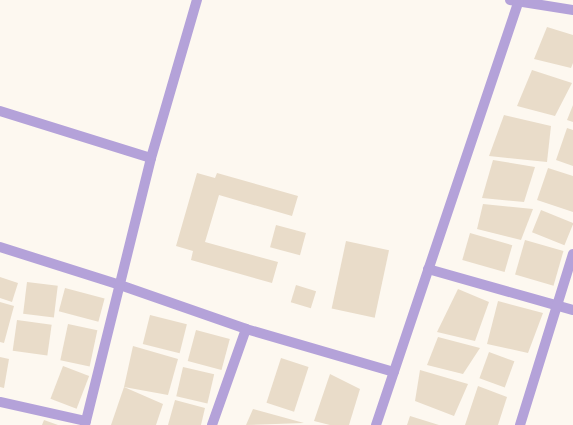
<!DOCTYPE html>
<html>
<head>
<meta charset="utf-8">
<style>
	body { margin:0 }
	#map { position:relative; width:573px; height:425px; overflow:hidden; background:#fdf8f0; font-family:Ubuntu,sans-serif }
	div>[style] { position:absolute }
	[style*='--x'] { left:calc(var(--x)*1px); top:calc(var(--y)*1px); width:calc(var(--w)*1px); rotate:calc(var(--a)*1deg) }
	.building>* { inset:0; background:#e9dcc9; transform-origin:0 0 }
	.minor>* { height:10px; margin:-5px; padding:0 5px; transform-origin:5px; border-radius:5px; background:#b4a2d9 }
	span { translate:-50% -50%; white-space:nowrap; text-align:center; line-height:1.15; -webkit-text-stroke:4px #fdf8f0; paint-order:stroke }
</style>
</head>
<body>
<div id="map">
	<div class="building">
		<div style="clip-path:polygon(547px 27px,573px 35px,573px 63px,571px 68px,534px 59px)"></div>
		<div style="clip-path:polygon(532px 70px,572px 83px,555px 116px,517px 106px)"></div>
		<div style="clip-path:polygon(573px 105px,573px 122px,567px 120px)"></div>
		<div style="clip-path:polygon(504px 115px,551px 126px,547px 162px,489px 156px)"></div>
		<div style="clip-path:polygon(567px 128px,573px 130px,573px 166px,556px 160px)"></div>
		<div style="clip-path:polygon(493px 160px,535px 167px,524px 202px,482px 198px)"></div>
		<div style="clip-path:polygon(548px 168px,573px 176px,573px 212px,537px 200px)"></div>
		<div style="clip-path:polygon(197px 173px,215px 178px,217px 173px,298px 196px,292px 216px,219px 195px,205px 242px,278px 262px,272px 283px,191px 260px,193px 251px,176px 246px)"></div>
		<div style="clip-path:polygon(483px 204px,533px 209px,521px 240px,477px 229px)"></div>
		<div style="left:541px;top:210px;width:35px;height:24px;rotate:22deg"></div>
		<div style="left:276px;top:225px;width:31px;height:23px;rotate:15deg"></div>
		<div style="left:470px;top:233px;width:44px;height:28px;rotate:16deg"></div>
		<div style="left:525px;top:240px;width:40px;height:36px;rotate:16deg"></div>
		<div style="left:346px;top:241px;width:44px;height:69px;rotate:12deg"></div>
		<div style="clip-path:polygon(0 277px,18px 283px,12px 302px,0 298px)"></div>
		<div style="left:27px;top:282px;width:31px;height:32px;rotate:7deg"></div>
		<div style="left:296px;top:285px;width:21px;height:18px;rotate:17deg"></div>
		<div style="left:65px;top:288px;width:41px;height:24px;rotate:15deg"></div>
		<div style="clip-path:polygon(458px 289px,489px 302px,475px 341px,437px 332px)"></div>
		<div style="clip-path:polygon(498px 301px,543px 313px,528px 353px,487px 344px)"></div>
		<div style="clip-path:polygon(0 302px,14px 306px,4px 343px,0 342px)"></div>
		<div style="left:150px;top:315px;width:38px;height:30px;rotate:14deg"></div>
		<div style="left:17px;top:320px;width:35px;height:31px;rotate:8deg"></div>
		<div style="left:68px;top:324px;width:30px;height:37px;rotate:12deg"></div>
		<div style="left:196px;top:330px;width:35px;height:32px;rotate:15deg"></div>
		<div style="clip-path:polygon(438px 337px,480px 348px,463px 374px,427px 365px)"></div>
		<div style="clip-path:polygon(133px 346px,178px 359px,168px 395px,124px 387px)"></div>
		<div style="left:489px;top:352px;width:27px;height:28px;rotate:20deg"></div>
		<div style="clip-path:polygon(0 357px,9px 359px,4px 388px,0 387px)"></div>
		<div style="left:281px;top:358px;width:29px;height:47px;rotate:18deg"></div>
		<div style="left:63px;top:366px;width:28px;height:35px;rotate:21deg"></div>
		<div style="left:183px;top:367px;width:32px;height:30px;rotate:13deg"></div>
		<div style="clip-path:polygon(420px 370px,468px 384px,454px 416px,415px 401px)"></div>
		<div style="clip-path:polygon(330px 374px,360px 389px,349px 425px,330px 425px,314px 421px)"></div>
		<div style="clip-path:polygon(478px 386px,507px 397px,498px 425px,465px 425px)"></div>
		<div style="clip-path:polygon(124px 387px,163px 404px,156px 425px,111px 425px)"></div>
		<div style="clip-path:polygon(175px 400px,205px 408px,201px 425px,168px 425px)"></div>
		<div style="clip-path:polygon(253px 409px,304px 423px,246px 425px)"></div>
		<div style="clip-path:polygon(410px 416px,439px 425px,407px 425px)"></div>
		<div style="clip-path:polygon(44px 420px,58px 425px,42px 425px)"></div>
	</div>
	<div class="minor">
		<div style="--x:510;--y:0;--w:64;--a:9"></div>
		<div style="--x:0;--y:111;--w:158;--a:17.3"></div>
		<div style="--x:0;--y:247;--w:126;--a:17.6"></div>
		<div style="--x:120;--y:285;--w:133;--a:19.2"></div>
		<div style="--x:246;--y:329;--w:154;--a:16.2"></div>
		<div style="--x:428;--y:269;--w:151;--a:15.8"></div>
		<div style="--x:0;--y:402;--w:88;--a:12.5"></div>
		<div style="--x:85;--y:425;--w:275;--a:-76.1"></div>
		<div style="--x:151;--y:158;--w:165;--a:-73.8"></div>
		<div style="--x:212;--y:425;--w:102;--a:-70.5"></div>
		<div style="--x:376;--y:425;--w:448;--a:-71.4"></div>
		<div style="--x:520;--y:425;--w:179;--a:-72.8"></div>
	</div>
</div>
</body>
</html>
